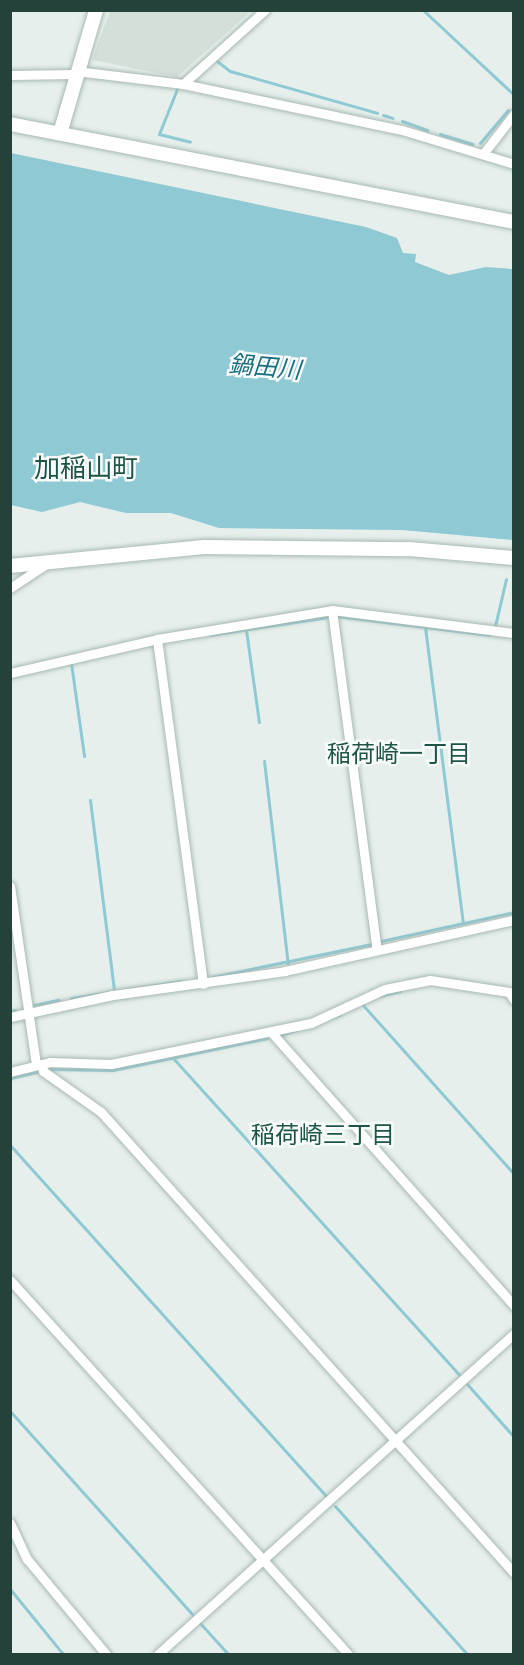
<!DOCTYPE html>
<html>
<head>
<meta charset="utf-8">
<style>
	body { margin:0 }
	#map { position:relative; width:524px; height:1665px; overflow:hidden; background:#e6efeb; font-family:"Exo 2","Noto Sans JP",sans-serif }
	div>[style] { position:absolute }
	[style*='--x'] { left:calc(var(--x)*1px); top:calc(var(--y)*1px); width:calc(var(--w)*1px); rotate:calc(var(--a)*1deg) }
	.built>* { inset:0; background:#d4dfda }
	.water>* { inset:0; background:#8ec9d4 }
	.stream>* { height:3px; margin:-1.5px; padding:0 1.5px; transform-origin:1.5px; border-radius:1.5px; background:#8ec9d4 }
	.roads { filter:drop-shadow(0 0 2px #a8b8b2) drop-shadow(0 0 2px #a8b8b2) }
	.street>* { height:9px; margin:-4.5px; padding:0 4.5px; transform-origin:4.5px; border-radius:4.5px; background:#fff }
	.secondary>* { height:14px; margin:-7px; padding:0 7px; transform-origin:7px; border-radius:7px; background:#fff }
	span { translate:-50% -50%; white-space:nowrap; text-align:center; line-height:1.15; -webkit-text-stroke:5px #f7fbf9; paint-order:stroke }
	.water-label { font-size:24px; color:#1c6f80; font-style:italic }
	.neighbourhood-label { font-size:24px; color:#1f5548 }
	.quarter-label { font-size:26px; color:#1f5548 }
	.frame { position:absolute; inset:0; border:12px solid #24423a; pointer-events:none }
</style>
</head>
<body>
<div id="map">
	<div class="built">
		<div style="clip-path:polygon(110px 11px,110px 10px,251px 11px,177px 77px,92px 60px)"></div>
	</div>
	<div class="water">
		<div style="clip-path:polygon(11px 153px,366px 227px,397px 238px,403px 253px,416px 254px,415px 262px,449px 275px,486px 267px,513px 269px,513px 540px,402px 530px,219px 528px,171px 513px,126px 513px,80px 502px,42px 512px,11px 505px)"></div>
	</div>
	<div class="stream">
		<div style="--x:423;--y:10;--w:125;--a:43"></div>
		<div style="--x:217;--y:61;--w:16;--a:38"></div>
		<div style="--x:230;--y:71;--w:153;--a:15.9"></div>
		<div style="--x:177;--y:89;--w:48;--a:111.8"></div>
		<div style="--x:159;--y:134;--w:32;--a:14"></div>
		<div style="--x:383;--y:115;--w:10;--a:17"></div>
		<div style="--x:402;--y:121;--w:27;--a:20"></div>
		<div style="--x:440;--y:134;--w:34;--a:17"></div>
		<div style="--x:480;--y:143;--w:43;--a:-49.7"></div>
		<div style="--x:336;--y:616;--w:155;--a:7"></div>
		<div style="--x:495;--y:626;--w:48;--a:-76.8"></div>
		<div style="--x:425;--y:627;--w:297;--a:82.7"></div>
		<div style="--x:246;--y:630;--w:93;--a:82"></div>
		<div style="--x:210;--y:635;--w:118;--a:-8.7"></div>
		<div style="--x:71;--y:663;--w:94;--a:82"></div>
		<div style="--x:264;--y:761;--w:204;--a:83.3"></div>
		<div style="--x:90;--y:800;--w:192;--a:82.8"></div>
		<div style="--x:381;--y:941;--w:136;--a:-12.3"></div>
		<div style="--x:212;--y:977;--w:163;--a:-11.7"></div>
		<div style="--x:380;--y:996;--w:21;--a:-14"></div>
		<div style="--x:71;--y:998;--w:111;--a:-8.8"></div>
		<div style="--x:362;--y:1004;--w:228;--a:48.2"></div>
		<div style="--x:34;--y:1005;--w:25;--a:-12"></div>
		<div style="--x:10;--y:1011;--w:5;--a:-11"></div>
		<div style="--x:278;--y:1036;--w:65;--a:-19"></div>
		<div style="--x:173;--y:1058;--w:430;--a:47.9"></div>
		<div style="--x:10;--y:1078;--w:41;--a:-12.7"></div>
		<div style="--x:50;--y:1069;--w:63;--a:0.9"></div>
		<div style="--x:113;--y:1070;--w:157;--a:-11.7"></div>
		<div style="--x:10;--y:1145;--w:472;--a:48"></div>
		<div style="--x:467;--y:1384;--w:71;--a:48.4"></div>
		<div style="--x:10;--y:1411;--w:274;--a:48.1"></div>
		<div style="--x:335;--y:1506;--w:198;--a:48.3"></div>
		<div style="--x:10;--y:1589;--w:84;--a:50.8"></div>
		<div style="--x:199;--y:1622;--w:43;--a:47.8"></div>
	</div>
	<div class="roads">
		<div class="street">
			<div style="--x:76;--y:71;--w:108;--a:6.9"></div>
			<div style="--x:183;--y:84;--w:224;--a:11.9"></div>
			<div style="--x:402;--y:130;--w:117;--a:16.9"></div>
			<div style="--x:10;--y:75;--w:65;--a:-0.9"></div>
			<div style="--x:183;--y:84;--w:110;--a:-42.1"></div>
			<div style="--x:483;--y:154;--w:51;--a:-52.2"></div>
			<div style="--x:10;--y:588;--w:43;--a:-33.7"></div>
			<div style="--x:332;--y:610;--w:343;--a:82.5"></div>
			<div style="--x:157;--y:639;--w:348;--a:82.4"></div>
			<div style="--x:10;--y:673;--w:151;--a:-13"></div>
			<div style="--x:157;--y:639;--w:177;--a:-9.4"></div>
			<div style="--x:332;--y:610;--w:183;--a:7.2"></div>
			<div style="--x:10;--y:886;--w:180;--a:81.7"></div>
			<div style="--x:10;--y:1017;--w:105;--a:-12.1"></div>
			<div style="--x:113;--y:995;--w:174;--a:-7.9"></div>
			<div style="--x:285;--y:971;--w:235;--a:-12.6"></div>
			<div style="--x:271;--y:1032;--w:366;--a:48.4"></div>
			<div style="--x:42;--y:1064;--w:7;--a:82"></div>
			<div style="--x:43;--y:1071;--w:71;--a:35.3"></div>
			<div style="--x:101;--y:1112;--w:619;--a:48.14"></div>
			<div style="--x:10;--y:1072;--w:41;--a:-14"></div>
			<div style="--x:50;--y:1062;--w:61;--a:1.9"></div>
			<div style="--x:111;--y:1064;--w:204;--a:-11.6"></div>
			<div style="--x:311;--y:1023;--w:81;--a:-24.7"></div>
			<div style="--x:385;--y:989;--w:46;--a:-11.3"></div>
			<div style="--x:430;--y:980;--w:80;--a:8.6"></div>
			<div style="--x:509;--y:992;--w:9;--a:58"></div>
			<div style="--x:10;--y:1280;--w:504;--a:47.89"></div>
			<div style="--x:10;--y:1523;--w:40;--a:65"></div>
			<div style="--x:27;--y:1559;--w:124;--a:50.3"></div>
			<div style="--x:158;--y:1654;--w:479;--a:-42"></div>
		</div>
		<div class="secondary">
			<div style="--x:10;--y:124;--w:513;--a:11"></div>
			<div style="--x:61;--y:130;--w:125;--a:-73.7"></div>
			<div style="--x:10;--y:566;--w:195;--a:-5.6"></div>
			<div style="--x:204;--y:547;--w:205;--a:0.6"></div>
			<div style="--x:409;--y:549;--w:105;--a:4.9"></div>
		</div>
	</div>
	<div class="water-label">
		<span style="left:265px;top:366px;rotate:5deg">鍋田川</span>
	</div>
	<div class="neighbourhood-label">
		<span style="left:399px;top:753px">稲荷崎一丁目</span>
		<span style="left:323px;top:1134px">稲荷崎三丁目</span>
	</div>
	<div class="quarter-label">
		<span style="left:86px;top:467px">加稲山町</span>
	</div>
	<div class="frame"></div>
</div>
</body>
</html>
